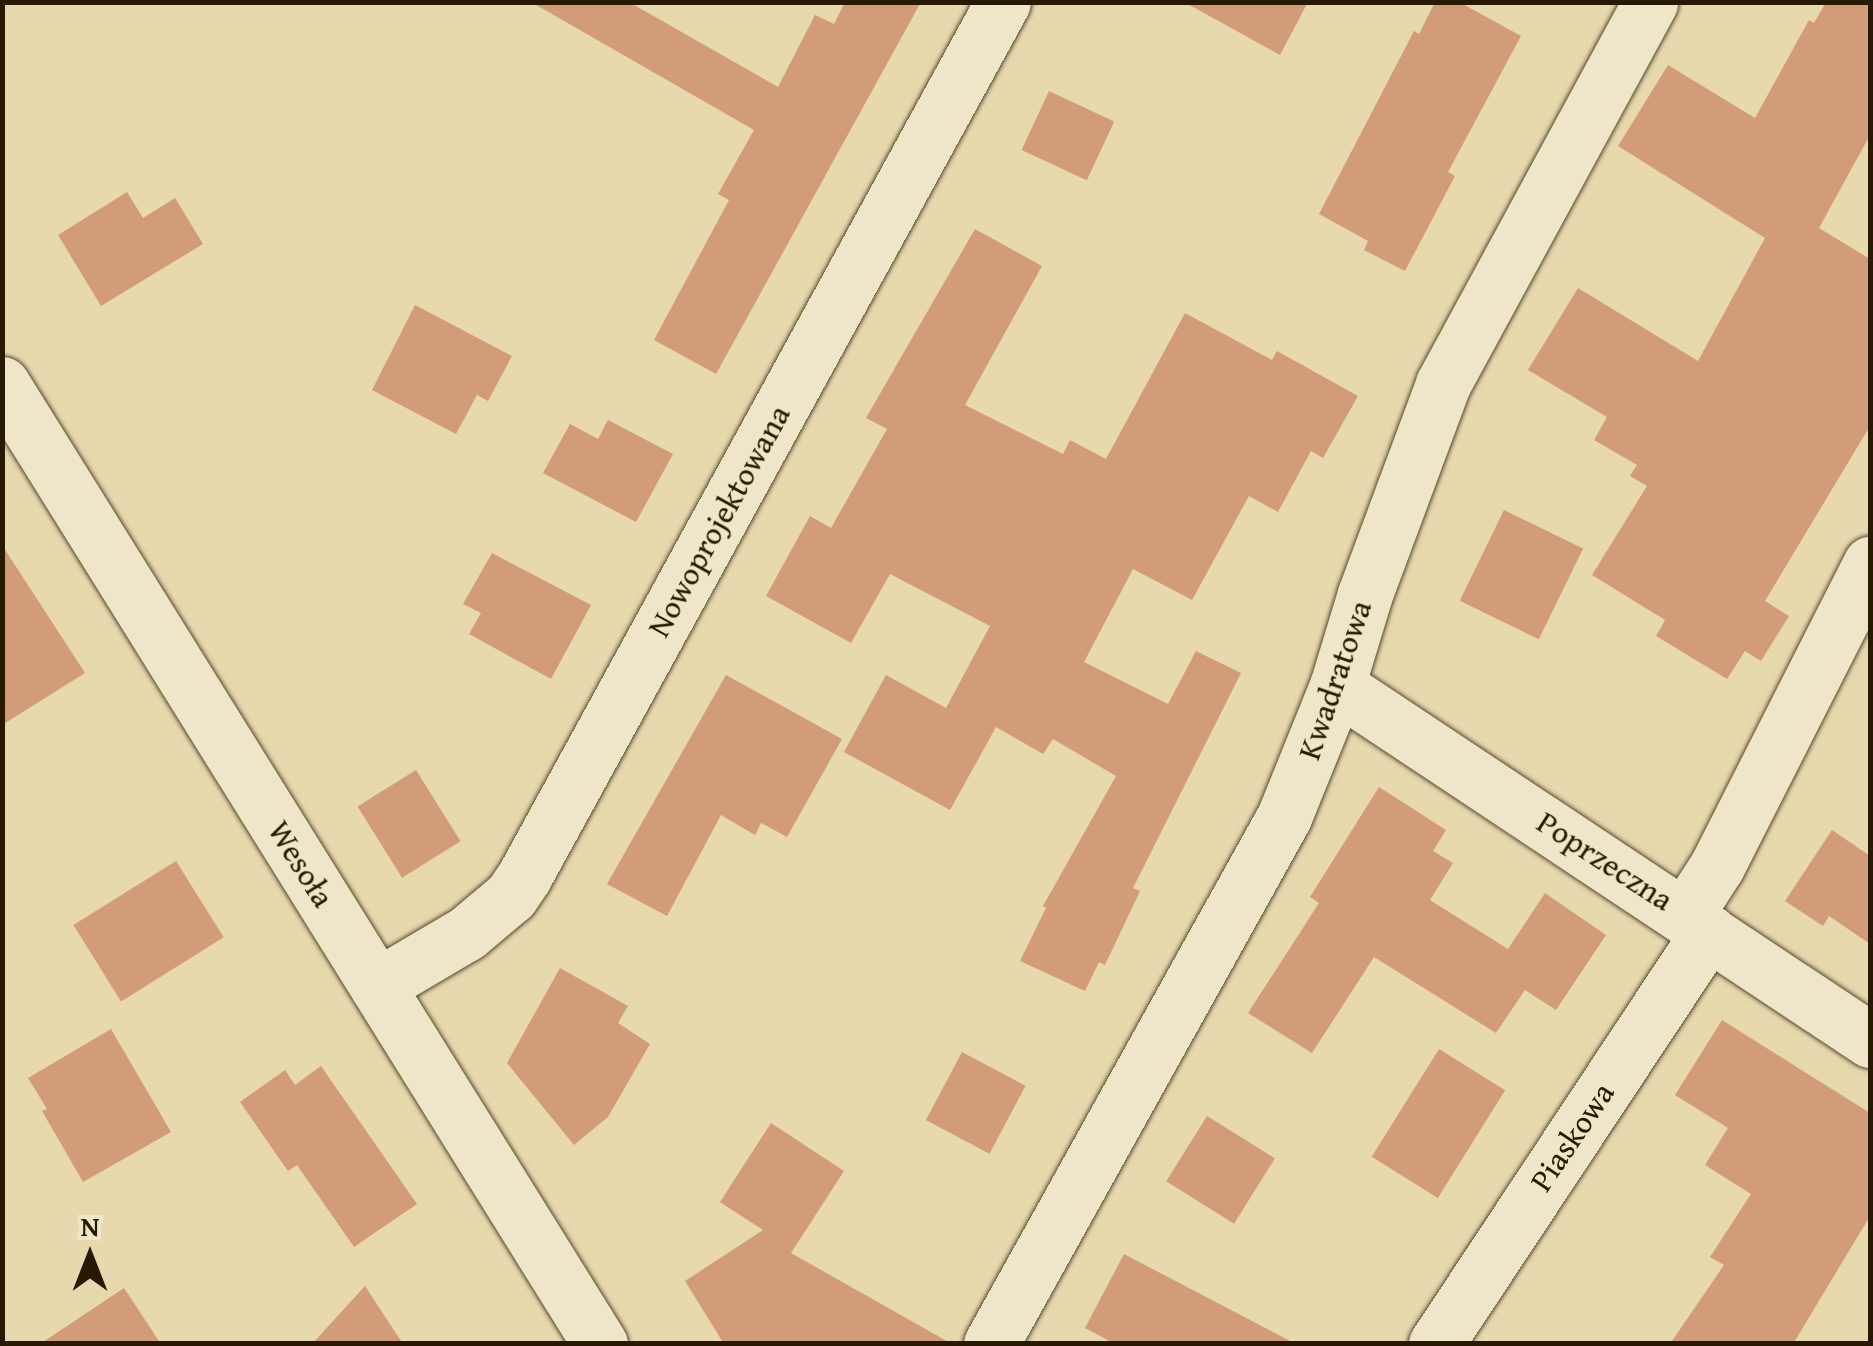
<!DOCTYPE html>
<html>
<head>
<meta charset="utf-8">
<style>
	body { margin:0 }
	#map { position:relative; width:1873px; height:1346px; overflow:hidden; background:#e7d8ad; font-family:"Gentium Book Plus",serif }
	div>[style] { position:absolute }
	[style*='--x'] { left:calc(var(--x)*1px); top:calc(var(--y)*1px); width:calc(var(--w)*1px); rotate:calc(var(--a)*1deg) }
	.building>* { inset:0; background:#d29c79; transform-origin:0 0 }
	.roads { filter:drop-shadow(0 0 2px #57492e) drop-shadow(0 0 2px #57492e) }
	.minor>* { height:55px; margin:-27.5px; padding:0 27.5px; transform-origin:27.5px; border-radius:27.5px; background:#efe6ca }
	span { translate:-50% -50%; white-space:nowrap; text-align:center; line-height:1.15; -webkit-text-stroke:8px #efe6ca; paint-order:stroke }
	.street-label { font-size:32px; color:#271904 }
	.frame { position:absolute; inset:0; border:5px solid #271904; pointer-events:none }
	.north { position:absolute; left:40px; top:1206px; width:100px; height:100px; -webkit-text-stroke:8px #efe6ca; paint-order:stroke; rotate:0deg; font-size:28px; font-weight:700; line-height:40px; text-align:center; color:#271904 }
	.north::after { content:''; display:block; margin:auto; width:35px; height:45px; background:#271904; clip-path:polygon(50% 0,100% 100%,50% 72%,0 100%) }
</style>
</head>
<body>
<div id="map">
	<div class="building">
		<div style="clip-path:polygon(531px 2px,629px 2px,778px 87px,815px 15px,834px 24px,845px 2px,921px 2px,716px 374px,654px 340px,729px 200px,718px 194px,754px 130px)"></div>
		<div style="clip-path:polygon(1184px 2px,1308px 2px,1280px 55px)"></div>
		<div style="clip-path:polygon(1435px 2px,1459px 2px,1521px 36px,1448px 172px,1455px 176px,1405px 271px,1364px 250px,1368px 241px,1319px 214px,1414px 31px,1419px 34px)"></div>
		<div style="clip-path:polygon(1826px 2px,1870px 2px,1870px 135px,1819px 228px,1870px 259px,1870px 426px,1765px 601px,1789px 616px,1761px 661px,1745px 651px,1727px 679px,1656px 636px,1665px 620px,1592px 575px,1647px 486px,1630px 476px,1637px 465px,1594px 440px,1607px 417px,1528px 370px,1578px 288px,1698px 361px,1765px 238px,1618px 146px,1668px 65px,1755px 118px,1809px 20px,1814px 23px)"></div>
		<div style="left:1049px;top:91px;width:72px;height:65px;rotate:25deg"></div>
		<div style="clip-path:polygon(127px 192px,143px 218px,175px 198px,203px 244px,101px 306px,58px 235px)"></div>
		<div style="clip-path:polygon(975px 229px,1042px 266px,965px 405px,1063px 454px,1070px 440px,1106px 459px,1185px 313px,1272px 360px,1277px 351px,1358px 396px,1323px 458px,1311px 451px,1278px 512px,1249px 496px,1192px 600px,1133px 569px,1084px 662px,1168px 704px,1196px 651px,1241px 673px,1133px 888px,1140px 891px,1105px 965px,1099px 962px,1085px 991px,1020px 961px,1046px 908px,1043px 906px,1116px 776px,1053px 739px,1043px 754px,996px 727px,950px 810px,844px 752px,886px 675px,946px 708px,990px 626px,890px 574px,851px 643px,766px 596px,810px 516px,831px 528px,887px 429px,866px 418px)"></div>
		<div style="clip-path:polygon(415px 305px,512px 356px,488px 401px,477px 395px,456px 434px,372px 390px)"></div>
		<div style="clip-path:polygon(608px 420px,673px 454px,636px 522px,543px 473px,570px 424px,598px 439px)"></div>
		<div style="left:1504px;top:510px;width:88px;height:101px;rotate:26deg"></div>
		<div style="clip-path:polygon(2px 545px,85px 673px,2px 725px)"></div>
		<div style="clip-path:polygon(492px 553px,591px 605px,551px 679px,469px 634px,481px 613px,463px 604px)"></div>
		<div style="clip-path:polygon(726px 675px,842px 739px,787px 837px,761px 823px,755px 835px,721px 815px,667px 916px,607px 884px)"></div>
		<div style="left:416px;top:770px;width:84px;height:69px;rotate:58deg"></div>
		<div style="clip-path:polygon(1379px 787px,1446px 830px,1433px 851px,1453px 863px,1430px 900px,1508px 949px,1545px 893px,1606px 935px,1556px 1010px,1525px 990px,1496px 1033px,1374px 957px,1312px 1053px,1248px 1013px,1319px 903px,1310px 897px)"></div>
		<div style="clip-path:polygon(1832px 830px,1870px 856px,1870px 944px,1829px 916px,1823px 926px,1785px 901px)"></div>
		<div style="left:176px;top:861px;width:90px;height:121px;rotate:58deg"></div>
		<div style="clip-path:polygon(560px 968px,628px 1006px,618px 1023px,650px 1044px,608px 1117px,574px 1145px,507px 1063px)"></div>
		<div style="clip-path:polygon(1722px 1020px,1870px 1113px,1870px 1216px,1793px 1344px,1670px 1344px,1724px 1265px,1710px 1257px,1751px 1194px,1705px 1165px,1728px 1128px,1675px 1095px)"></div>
		<div style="clip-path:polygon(111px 1029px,171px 1132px,83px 1182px,42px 1111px,47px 1109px,28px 1078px)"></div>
		<div style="left:1439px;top:1049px;width:78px;height:127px;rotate:32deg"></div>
		<div style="left:962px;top:1052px;width:72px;height:77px;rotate:28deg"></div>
		<div style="clip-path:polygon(321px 1066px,417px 1204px,354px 1247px,297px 1165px,288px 1171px,240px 1102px,285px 1070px,295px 1085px)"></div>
		<div style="left:1207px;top:1116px;width:80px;height:77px;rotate:32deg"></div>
		<div style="clip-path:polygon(771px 1123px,844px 1171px,791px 1253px,952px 1344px,724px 1344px,685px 1281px,763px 1230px,720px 1202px)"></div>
		<div style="clip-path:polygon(1124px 1254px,1296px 1344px,1115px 1344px,1085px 1328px)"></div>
		<div style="clip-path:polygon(365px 1286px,403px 1344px,312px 1344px)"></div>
		<div style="clip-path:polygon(124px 1288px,161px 1344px,40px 1344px)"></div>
	</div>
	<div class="roads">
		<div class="minor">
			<div style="--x:2;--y:384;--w:1131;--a:58.08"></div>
			<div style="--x:1337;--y:686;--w:640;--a:33.59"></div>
			<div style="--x:1686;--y:914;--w:57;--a:-57.1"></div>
			<div style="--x:1717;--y:866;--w:339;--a:-63.1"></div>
			<div style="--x:377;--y:986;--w:104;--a:-30.5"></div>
			<div style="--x:467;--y:933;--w:57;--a:-40.1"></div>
			<div style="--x:511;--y:896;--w:25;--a:-56"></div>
			<div style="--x:525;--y:875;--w:995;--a:-61.3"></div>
			<div style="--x:991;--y:1344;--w:603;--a:-60.93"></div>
			<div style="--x:1284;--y:817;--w:141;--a:-68"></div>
			<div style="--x:1337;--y:686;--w:96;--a:-73.1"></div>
			<div style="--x:1365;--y:594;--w:224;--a:-69.6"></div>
			<div style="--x:1443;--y:384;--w:434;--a:-61.5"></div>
			<div style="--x:1436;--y:1344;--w:494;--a:-56.5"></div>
		</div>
	</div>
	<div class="street-label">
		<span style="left:719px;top:521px;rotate:-61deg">Nowoprojektowana</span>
		<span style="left:1335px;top:680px;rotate:-71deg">Kwadratowa</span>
		<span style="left:1605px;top:861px;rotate:33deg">Poprzeczna</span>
		<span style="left:301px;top:864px;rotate:58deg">Wesoła</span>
		<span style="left:1572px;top:1137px;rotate:-56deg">Piaskowa</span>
	</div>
	<div class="frame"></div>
	<div class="north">N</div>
</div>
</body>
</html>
